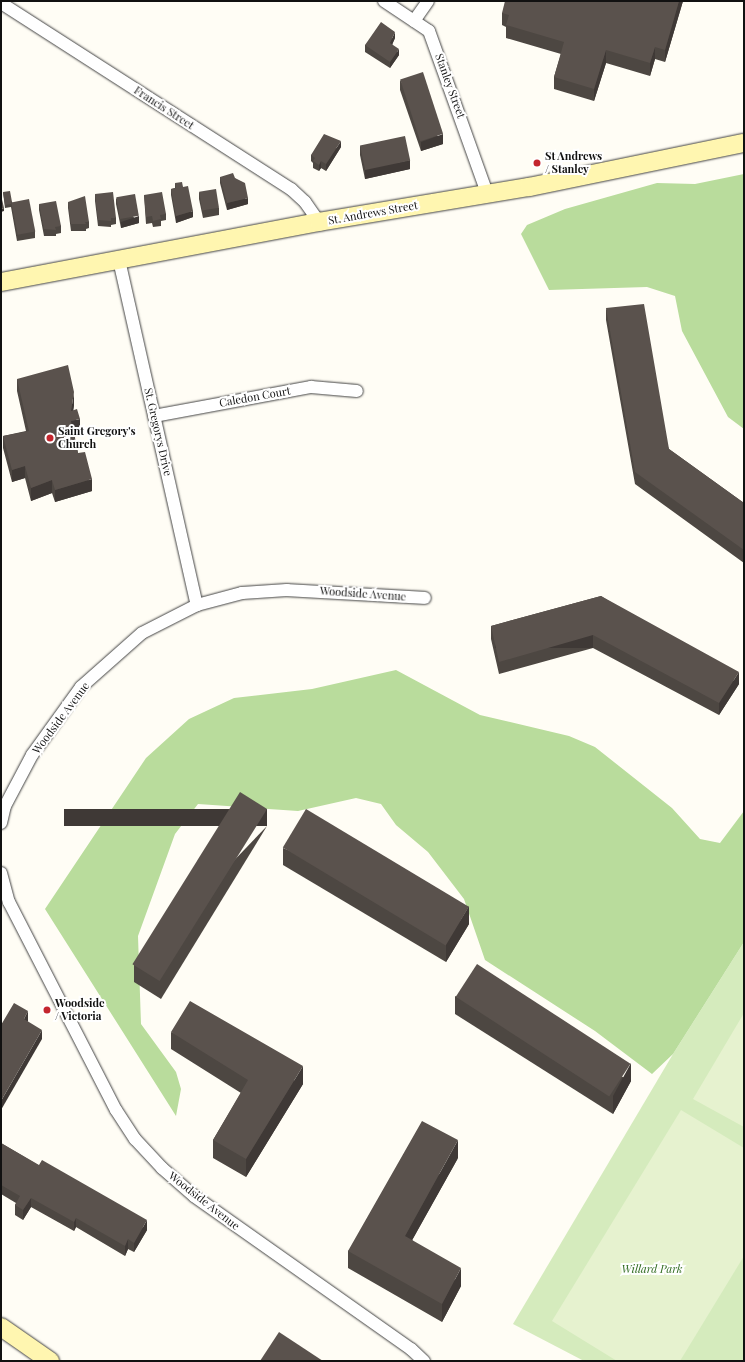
<!DOCTYPE html>
<html>
<head>
<meta charset="utf-8">
<style>
	body { margin:0 }
	#map { position:relative; width:745px; height:1362px; overflow:hidden; background:#fffdf5; font-family:"Playfair Display",serif }
	div>[style] { position:absolute }
	[style*='--x'] { left:calc(var(--x)*1px); top:calc(var(--y)*1px); width:calc(var(--w)*1px); rotate:calc(var(--a)*1deg) }
	.green>* { inset:0; background:#d5ebbd }
	.forest>* { inset:0; background:#b9dc9c }
	.pitch>* { inset:0; background:#e6f2cf }
	.roads { filter:drop-shadow(0 0 1px #444) drop-shadow(0 0 1px #444) }
	.minor>* { height:12px; margin:-6px; padding:0 6px; transform-origin:6px; border-radius:6px; background:#fff }
	.secondary>* { height:18px; margin:-9px; padding:0 9px; transform-origin:9px; border-radius:9px; background:#fff6b0 }
	.wall>* { inset:0; background:#4d4742 }
	.shaded-wall>* { inset:0; background:#3f3936; transform-origin:0 0 }
	.building>* { inset:0; background:#5a524d; transform-origin:0 0 }
	.dots>* { width:11px; height:11px; translate:-50% -50%; box-sizing:border-box; border:2px solid #fff; border-radius:50% }
	span { translate:-50% -50%; white-space:nowrap; text-align:center; line-height:1.15; -webkit-text-stroke:4px #fff; paint-order:stroke }
	.street-label { font-size:11px; color:#111 }
	.poi-label { font-size:11px; color:#111; font-weight:700 }
	.left { translate:0 -50%; text-align:left }
	.park-label { font-size:11px; color:#2f6b1f; font-style:italic }
	.frame { position:absolute; inset:0; border:2px solid #111; pointer-events:none }
</style>
</head>
<body>
<div id="map">
	<div class="green">
		<div style="clip-path:polygon(744px 942px,744px 1361px,584px 1361px,513px 1324px,673px 1054px)"></div>
	</div>
	<div class="forest">
		<div style="clip-path:polygon(744px 174px,744px 429px,728px 417px,682px 331px,675px 296px,647px 287px,549px 290px,521px 234px,527px 225px,565px 209px,657px 183px,695px 184px)"></div>
		<div style="clip-path:polygon(396px 670px,480px 715px,569px 736px,595px 747px,672px 808px,700px 839px,720px 843px,744px 811px,744px 942px,673px 1054px,652px 1074px,595px 1031px,485px 960px,464px 899px,428px 852px,396px 825px,381px 804px,356px 798px,298px 811px,198px 804px,175px 834px,138px 936px,141px 1024px,176px 1072px,181px 1089px,176px 1116px,45px 909px,146px 758px,189px 719px,234px 698px,312px 689px)"></div>
	</div>
	<div class="pitch">
		<div style="clip-path:polygon(744px 1013px,744px 1127px,693px 1099px)"></div>
		<div style="clip-path:polygon(681px 1110px,744px 1148px,744px 1256px,680px 1361px,617px 1361px,552px 1321px)"></div>
	</div>
	<div class="roads">
		<div class="minor">
			<div style="--x:384;--y:1;--w:54;--a:33.7"></div>
			<div style="--x:429;--y:31;--w:172;--a:70.3"></div>
			<div style="--x:1;--y:3;--w:345;--a:32.7"></div>
			<div style="--x:291;--y:189;--w:19;--a:43"></div>
			<div style="--x:305;--y:202;--w:24;--a:55"></div>
			<div style="--x:414;--y:21;--w:24;--a:-55"></div>
			<div style="--x:119;--y:260;--w:354;--a:77.3"></div>
			<div style="--x:154;--y:416;--w:160;--a:-10.5"></div>
			<div style="--x:311;--y:387;--w:46;--a:5"></div>
			<div style="--x:1;--y:823;--w:17;--a:-77"></div>
			<div style="--x:5;--y:806;--w:58;--a:-62.1"></div>
			<div style="--x:32;--y:755;--w:84;--a:-54.2"></div>
			<div style="--x:81;--y:687;--w:81;--a:-41.5"></div>
			<div style="--x:142;--y:633;--w:62;--a:-27"></div>
			<div style="--x:197;--y:605;--w:47;--a:-14.9"></div>
			<div style="--x:242;--y:593;--w:45;--a:-3.8"></div>
			<div style="--x:287;--y:590;--w:138;--a:3.3"></div>
			<div style="--x:1;--y:873;--w:30;--a:75"></div>
			<div style="--x:9;--y:902;--w:234;--a:62.8"></div>
			<div style="--x:116;--y:1110;--w:35;--a:57"></div>
			<div style="--x:135;--y:1139;--w:40;--a:47"></div>
			<div style="--x:162;--y:1168;--w:43;--a:41.2"></div>
			<div style="--x:194;--y:1196;--w:266;--a:35.2"></div>
			<div style="--x:411;--y:1349;--w:18;--a:43"></div>
		</div>
		<div class="secondary">
			<div style="--x:1;--y:282;--w:324;--a:-10.7"></div>
			<div style="--x:319;--y:222;--w:213;--a:-9.5"></div>
			<div style="--x:529;--y:187;--w:219;--a:-11.6"></div>
			<div style="--x:1;--y:1327;--w:60;--a:34.8"></div>
		</div>
	</div>
	<div class="wall">
		<div style="clip-path:polygon(683px 1px,665px 62px,655px 59px,650px 76px,606px 63px,594px 101px,554px 89px,554px 77px,561px 54px,506px 38px,506px 27px,502px 25px,502px 13px)"></div>
		<div style="clip-path:polygon(395px 38px,392px 44px,399px 55px,390px 68px,365px 52px,365px 45px)"></div>
		<div style="clip-path:polygon(400px 80px,443px 144px,421px 151px,400px 90px)"></div>
		<div style="clip-path:polygon(360px 146px,410px 169px,365px 179px,360px 155px)"></div>
		<div style="clip-path:polygon(341px 147px,326px 171px,321px 168px,319px 171px,313px 168px,313px 163px,311px 161px,311px 155px)"></div>
		<div style="clip-path:polygon(220px 177px,235px 178px,248px 204px,227px 210px,220px 183px)"></div>
		<div style="clip-path:polygon(175px 183px,183px 187px,193px 217px,176px 223px,171px 195px,171px 189px,175px 188px)"></div>
		<div style="clip-path:polygon(3px 192px,12px 202px,35px 231px,35px 238px,17px 241px,11px 207px,5px 208px)"></div>
		<div style="clip-path:polygon(199px 192px,219px 208px,219px 215px,203px 218px,199px 199px)"></div>
		<div style="clip-path:polygon(95px 194px,116px 218px,116px 224px,111px 225px,111px 227px,98px 226px,95px 201px)"></div>
		<div style="clip-path:polygon(144px 195px,166px 214px,166px 220px,161px 221px,161px 226px,153px 227px,152px 223px,146px 224px)"></div>
		<div style="clip-path:polygon(116px 198px,139px 223px,121px 228px,116px 204px)"></div>
		<div style="clip-path:polygon(68px 202px,89px 222px,89px 228px,86px 229px,86px 231px,71px 231px,68px 208px)"></div>
		<div style="clip-path:polygon(39px 204px,61px 226px,61px 233px,56px 234px,56px 236px,44px 236px,39px 210px)"></div>
		<div style="clip-path:polygon(1px 224px,2px 237px,2px 244px,1px 244px)"></div>
		<div style="clip-path:polygon(606px 308px,669px 449px,744px 503px,744px 563px,635px 484px,606px 320px)"></div>
		<div style="clip-path:polygon(17px 379px,74px 405px,73px 410px,80px 432px,74px 433px,78px 453px,92px 491px,55px 502px,52px 493px,31px 501px,25px 478px,12px 482px,3px 448px,3px 436px,26px 431px,17px 391px)"></div>
		<div style="clip-path:polygon(601px 596px,739px 684px,719px 715px,593px 648px,499px 674px,491px 639px,491px 626px)"></div>
		<div style="clip-path:polygon(267px 826px,161px 999px,134px 982px,134px 965px)"></div>
		<div style="clip-path:polygon(283px 848px,469px 924px,446px 962px,283px 865px)"></div>
		<div style="clip-path:polygon(455px 996px,631px 1081px,613px 1114px,455px 1014px)"></div>
		<div style="clip-path:polygon(171px 1032px,303px 1084px,246px 1177px,213px 1158px,213px 1140px,241px 1093px,171px 1049px)"></div>
		<div style="clip-path:polygon(1px 1143px,147px 1230px,134px 1252px,128px 1249px,125px 1256px,76px 1227px,74px 1231px,31px 1207px,23px 1220px,15px 1215px,15px 1205px,16px 1203px,1px 1194px)"></div>
		<div style="clip-path:polygon(458px 1158px,412px 1240px,461px 1286px,442px 1322px,348px 1268px,348px 1251px)"></div>
	</div>
	<div class="shaded-wall">
		<div style="clip-path:polygon(679px 1px,683px 1px,665px 62px,665px 50px)"></div>
		<div style="clip-path:polygon(395px 32px,395px 38px,390px 50px,390px 43px)"></div>
		<div style="clip-path:polygon(655px 47px,655px 59px,650px 76px,650px 63px)"></div>
		<div style="clip-path:polygon(399px 49px,399px 55px,390px 68px,390px 62px)"></div>
		<div style="clip-path:polygon(606px 50px,606px 63px,594px 101px,594px 89px)"></div>
		<div style="clip-path:polygon(443px 134px,443px 144px,421px 151px,421px 142px)"></div>
		<div style="clip-path:polygon(341px 141px,341px 147px,326px 171px,326px 164px)"></div>
		<div style="clip-path:polygon(410px 160px,410px 169px,365px 179px,365px 169px)"></div>
		<div style="clip-path:polygon(321px 161px,321px 168px,319px 171px,319px 165px)"></div>
		<div style="clip-path:polygon(248px 198px,248px 204px,227px 210px,227px 203px)"></div>
		<div style="clip-path:polygon(4px 208px,4px 211px,1px 212px,1px 209px)"></div>
		<div style="clip-path:polygon(193px 211px,193px 217px,176px 223px,176px 216px)"></div>
		<div style="clip-path:polygon(139px 216px,139px 223px,121px 228px,121px 222px)"></div>
		<div style="clip-path:polygon(74px 392px,74px 405px,72px 421px,80px 419px,80px 432px,71px 434px,71px 411px)"></div>
		<div style="clip-path:polygon(25px 466px,25px 478px,12px 482px,12px 470px)"></div>
		<div style="clip-path:polygon(92px 479px,92px 491px,55px 502px,55px 490px)"></div>
		<div style="clip-path:polygon(52px 480px,52px 493px,31px 501px,31px 488px)"></div>
		<div style="left:593px;top:635px;width:13px;height:98px;rotate:90deg"></div>
		<div style="clip-path:polygon(739px 672px,739px 684px,719px 715px,719px 703px)"></div>
		<div style="left:267px;top:809px;width:17px;height:203px;rotate:90deg"></div>
		<div style="clip-path:polygon(469px 906px,469px 924px,446px 962px,446px 944px)"></div>
		<div style="clip-path:polygon(28px 1011px,28px 1021px,24px 1028px,24px 1019px)"></div>
		<div style="clip-path:polygon(42px 1030px,42px 1039px,1px 1110px,1px 1101px)"></div>
		<div style="clip-path:polygon(631px 1063px,631px 1081px,613px 1114px,613px 1096px)"></div>
		<div style="clip-path:polygon(303px 1066px,303px 1084px,246px 1177px,246px 1159px)"></div>
		<div style="clip-path:polygon(458px 1140px,458px 1158px,405px 1253px,405px 1236px)"></div>
		<div style="clip-path:polygon(31px 1198px,31px 1207px,23px 1220px,23px 1210px)"></div>
		<div style="clip-path:polygon(76px 1218px,76px 1227px,74px 1231px,74px 1222px)"></div>
		<div style="clip-path:polygon(147px 1220px,147px 1230px,134px 1252px,134px 1243px)"></div>
		<div style="clip-path:polygon(128px 1239px,128px 1249px,125px 1256px,125px 1246px)"></div>
		<div style="clip-path:polygon(461px 1268px,461px 1286px,442px 1322px,442px 1304px)"></div>
	</div>
	<div class="building">
		<div style="clip-path:polygon(505px 1px,679px 1px,665px 50px,655px 47px,650px 63px,606px 50px,594px 89px,554px 77px,564px 42px,506px 25px,509px 15px,502px 13px)"></div>
		<div style="clip-path:polygon(381px 22px,395px 32px,390px 43px,399px 49px,390px 62px,365px 45px)"></div>
		<div style="left:423px;top:72px;width:65px;height:24px;rotate:72deg"></div>
		<div style="clip-path:polygon(324px 134px,341px 141px,326px 164px,321px 161px,319px 165px,313px 161px,315px 158px,311px 155px)"></div>
		<div style="left:405px;top:136px;width:25px;height:46px;rotate:78deg"></div>
		<div style="clip-path:polygon(233px 173px,235px 178px,245px 183px,248px 198px,227px 203px,220px 177px)"></div>
		<div style="clip-path:polygon(182px 182px,183px 187px,188px 186px,193px 211px,176px 216px,171px 189px,176px 188px,175px 183px)"></div>
		<div style="left:216px;top:189px;width:19px;height:17px;rotate:81deg"></div>
		<div style="clip-path:polygon(10px 191px,12px 202px,11px 202px,11px 204px,5px 205px,3px 192px)"></div>
		<div style="clip-path:polygon(113px 192px,116px 218px,111px 218px,111px 221px,98px 220px,95px 194px)"></div>
		<div style="clip-path:polygon(162px 192px,166px 214px,160px 215px,161px 219px,153px 221px,152px 216px,146px 217px,144px 195px)"></div>
		<div style="left:135px;top:194px;width:22px;height:19px;rotate:80deg"></div>
		<div style="clip-path:polygon(1px 195px,4px 208px,1px 209px)"></div>
		<div style="clip-path:polygon(85px 196px,89px 222px,85px 222px,86px 224px,71px 224px,68px 202px)"></div>
		<div style="left:29px;top:199px;width:33px;height:18px;rotate:79deg"></div>
		<div style="clip-path:polygon(56px 201px,61px 226px,55px 227px,56px 230px,44px 229px,39px 204px)"></div>
		<div style="clip-path:polygon(1px 224px,2px 237px,1px 237px)"></div>
		<div style="clip-path:polygon(644px 304px,669px 449px,744px 503px,744px 550px,635px 472px,606px 308px)"></div>
		<div style="clip-path:polygon(68px 365px,74px 392px,71px 411px,77px 409px,80px 419px,71px 421px,78px 453px,85px 452px,92px 479px,55px 490px,52px 480px,31px 488px,25px 466px,12px 470px,3px 436px,29px 431px,17px 379px)"></div>
		<div style="clip-path:polygon(601px 596px,739px 672px,719px 703px,593px 635px,499px 662px,491px 626px)"></div>
		<div style="left:240px;top:792px;width:32px;height:203px;rotate:32deg"></div>
		<div style="left:306px;top:809px;width:190px;height:45px;rotate:31deg"></div>
		<div style="left:477px;top:964px;width:183px;height:39px;rotate:33deg"></div>
		<div style="clip-path:polygon(190px 1001px,303px 1066px,246px 1159px,213px 1140px,248px 1080px,171px 1032px)"></div>
		<div style="clip-path:polygon(14px 1003px,28px 1011px,24px 1019px,42px 1030px,1px 1101px,1px 1025px)"></div>
		<div style="clip-path:polygon(422px 1121px,458px 1140px,405px 1236px,461px 1268px,442px 1304px,348px 1251px)"></div>
		<div style="clip-path:polygon(1px 1143px,39px 1165px,42px 1160px,147px 1220px,134px 1243px,128px 1239px,125px 1246px,76px 1218px,74px 1222px,31px 1198px,23px 1210px,15px 1205px,20px 1196px,1px 1185px)"></div>
		<div style="clip-path:polygon(279px 1332px,323px 1361px,260px 1361px)"></div>
	</div>
	<div class="dots">
		<div style="left:537px;top:163px;background:#c4262e"></div>
		<div style="left:50px;top:438px;background:#c4262e"></div>
		<div style="left:47px;top:1010px;background:#c4262e"></div>
	</div>
	<div class="street-label">
		<span style="left:450px;top:86px;rotate:70deg">Stanley Street</span>
		<span style="left:164px;top:108px;rotate:33deg">Francis Street</span>
		<span style="left:373px;top:213px;rotate:-10deg">St. Andrews Street</span>
		<span style="left:255px;top:397px;rotate:-10deg">Caledon Court</span>
		<span style="left:158px;top:432px;rotate:77deg">St. Gregorys Drive</span>
		<span style="left:363px;top:594px;rotate:4deg">Woodside Avenue</span>
		<span style="left:61px;top:718px;rotate:-53deg">Woodside Avenue</span>
		<span style="left:204px;top:1201px;rotate:38deg">Woodside Avenue</span>
	</div>
	<div class="poi-label">
		<span class="left" style="left:545px;top:163px">St Andrews<br>/ Stanley</span>
		<span class="left" style="left:58px;top:438px">Saint Gregory's<br>Church</span>
		<span class="left" style="left:55px;top:1010px">Woodside<br>/ Victoria</span>
	</div>
	<div class="park-label">
		<span style="left:652px;top:1269px">Willard Park</span>
	</div>
	<div class="frame"></div>
</div>
</body>
</html>
